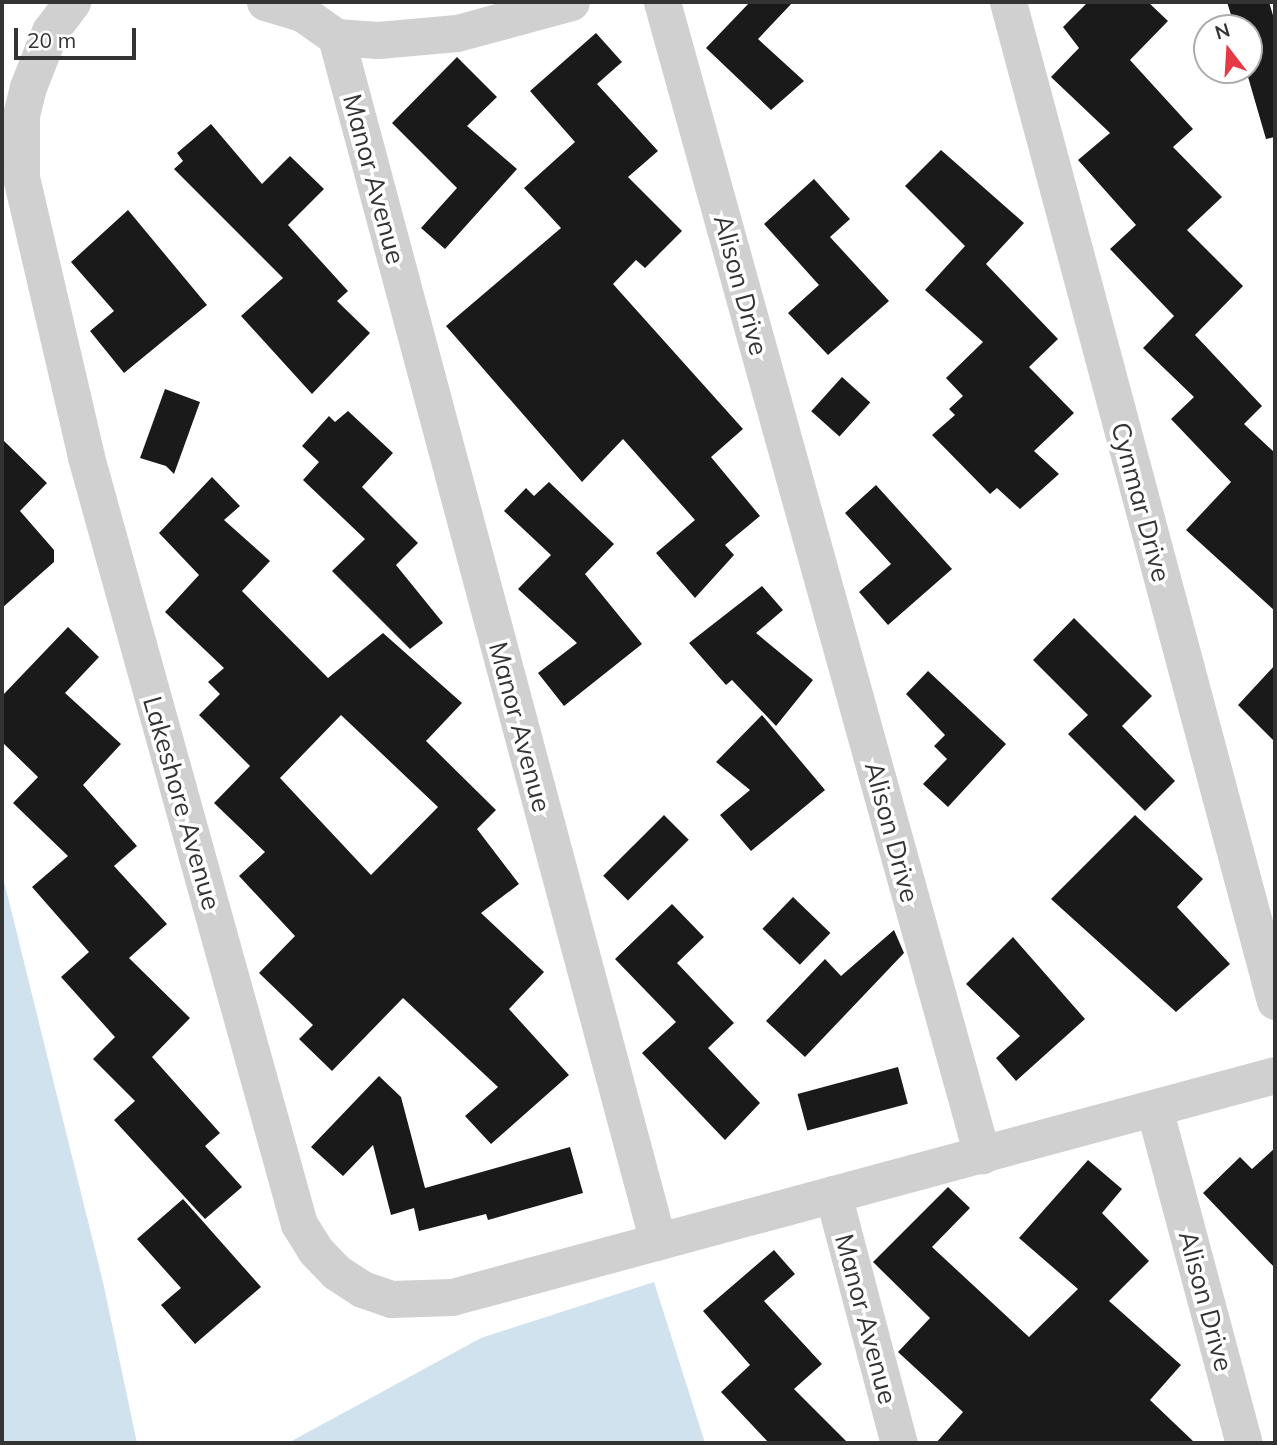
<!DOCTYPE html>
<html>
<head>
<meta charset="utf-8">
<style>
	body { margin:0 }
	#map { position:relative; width:1277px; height:1445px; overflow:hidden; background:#fff; font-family:Mulish,sans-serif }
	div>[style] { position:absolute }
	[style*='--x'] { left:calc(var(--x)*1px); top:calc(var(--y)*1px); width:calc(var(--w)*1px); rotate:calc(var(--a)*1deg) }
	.water>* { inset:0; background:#cfe2ee }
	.building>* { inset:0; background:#1a1a1a; transform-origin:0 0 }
	.street>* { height:37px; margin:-18.5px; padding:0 18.5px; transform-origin:18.5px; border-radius:18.5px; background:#d0d0d0 }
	span { translate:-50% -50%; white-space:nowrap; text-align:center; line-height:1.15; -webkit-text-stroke:7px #fff; paint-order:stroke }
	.street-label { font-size:26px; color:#333 }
	.frame { position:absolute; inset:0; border:4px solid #333; pointer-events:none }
	.north { position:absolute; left:1193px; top:14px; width:70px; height:70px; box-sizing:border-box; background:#fff; border:2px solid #adadad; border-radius:50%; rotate:343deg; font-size:19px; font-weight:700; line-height:28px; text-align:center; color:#333 }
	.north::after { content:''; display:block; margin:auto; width:24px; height:32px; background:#e63946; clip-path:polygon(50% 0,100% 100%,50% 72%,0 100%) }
	.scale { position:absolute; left:14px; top:28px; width:122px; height:32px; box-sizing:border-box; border:4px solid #333; border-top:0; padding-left:9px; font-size:21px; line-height:24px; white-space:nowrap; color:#333; -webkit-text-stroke:5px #fff; paint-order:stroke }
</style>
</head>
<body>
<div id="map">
	<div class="water">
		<div style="clip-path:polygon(2px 873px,103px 1282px,137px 1443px,2px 1443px)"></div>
		<div style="clip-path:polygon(654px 1282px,705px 1443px,288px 1443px,481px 1338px)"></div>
	</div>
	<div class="building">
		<div style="clip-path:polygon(750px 2px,793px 2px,758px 39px,804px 81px,771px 110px,706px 48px)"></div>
		<div style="clip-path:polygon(1088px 2px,1148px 2px,1168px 21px,1130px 60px,1193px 129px,1173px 147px,1222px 197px,1187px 230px,1243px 286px,1195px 335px,1262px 406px,1244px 424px,1275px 453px,1275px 611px,1186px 530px,1231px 482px,1171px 419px,1194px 397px,1143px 348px,1174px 316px,1110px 249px,1136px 225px,1078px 160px,1110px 133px,1051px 77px,1079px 48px,1063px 27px)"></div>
		<div style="clip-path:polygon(1227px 2px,1269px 2px,1275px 22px,1275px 137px,1266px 139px,1246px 70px,1249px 28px,1235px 28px)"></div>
		<div style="clip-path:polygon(596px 33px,622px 62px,597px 84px,658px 151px,628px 177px,682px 231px,645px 268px,636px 260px,613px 284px,743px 429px,711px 457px,760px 516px,725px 545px,734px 555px,695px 598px,656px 553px,695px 520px,623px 439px,582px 482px,446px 326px,561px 228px,524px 188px,575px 142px,530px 91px)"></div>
		<div style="clip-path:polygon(457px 57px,497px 97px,467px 126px,517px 169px,445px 249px,421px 228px,457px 188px,392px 123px)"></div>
		<div style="clip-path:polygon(211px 124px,262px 184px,290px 156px,324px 189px,288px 225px,348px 291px,337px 301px,370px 333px,312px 394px,241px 316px,283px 278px,174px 169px,183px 161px,177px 153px)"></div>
		<div style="clip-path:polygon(941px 150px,1024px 223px,986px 264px,1058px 339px,1029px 367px,1074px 413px,1034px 451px,1059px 474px,1020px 509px,997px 488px,990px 494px,932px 435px,955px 415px,949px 409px,963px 396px,946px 378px,983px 342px,925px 290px,965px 246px,905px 186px)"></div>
		<div style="clip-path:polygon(814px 179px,850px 219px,830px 237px,889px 301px,828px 355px,788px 313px,819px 285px,764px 224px)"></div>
		<div style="clip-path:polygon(128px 210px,207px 305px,124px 373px,90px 331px,114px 311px,71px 262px)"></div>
		<div style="left:842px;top:377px;width:38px;height:46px;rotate:42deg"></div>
		<div style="clip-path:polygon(165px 389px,200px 402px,174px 474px,166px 466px,140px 458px)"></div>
		<div style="clip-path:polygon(348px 411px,393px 453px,362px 487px,418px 543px,396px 565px,443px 623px,410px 649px,332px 571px,365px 539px,303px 480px,319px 462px,302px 446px,329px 416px,335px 422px)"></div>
		<div style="clip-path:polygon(2px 439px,47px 483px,20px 511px,54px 550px,54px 562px,2px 608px)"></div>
		<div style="clip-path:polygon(evenodd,212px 477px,240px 506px,224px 520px,270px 561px,242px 591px,328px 678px,383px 633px,462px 703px,426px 741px,496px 810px,477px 829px,519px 884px,481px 913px,544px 972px,509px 1009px,569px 1075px,491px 1144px,465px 1116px,498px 1087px,403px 998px,332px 1071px,299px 1039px,313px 1025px,259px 973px,295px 936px,239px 876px,265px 852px,214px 803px,250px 766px,199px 715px,220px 694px,208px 682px,224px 668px,165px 612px,199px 575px,159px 533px,212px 477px,341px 715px,438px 807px,371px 875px,280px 778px,341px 715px)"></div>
		<div style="clip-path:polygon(549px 482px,614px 544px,585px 574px,642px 644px,564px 706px,538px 673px,577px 643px,518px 589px,551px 555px,504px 511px,526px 488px,534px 496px)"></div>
		<div style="clip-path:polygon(876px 485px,952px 569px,888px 625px,859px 592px,891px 564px,845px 513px)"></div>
		<div style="clip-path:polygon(762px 586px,783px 610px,756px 633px,813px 680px,776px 726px,732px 680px,726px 685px,689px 643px)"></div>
		<div style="clip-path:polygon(1074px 618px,1152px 696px,1122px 726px,1175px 781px,1145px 811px,1068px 734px,1088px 715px,1033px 660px)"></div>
		<div style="clip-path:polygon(68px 627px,99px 657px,65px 693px,121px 744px,83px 785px,137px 846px,114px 866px,167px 924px,129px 958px,190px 1018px,152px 1057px,220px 1133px,205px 1146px,242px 1187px,205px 1219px,114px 1120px,135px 1101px,93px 1059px,115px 1037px,61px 977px,89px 952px,32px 887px,68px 856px,13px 803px,38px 777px,2px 742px,2px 696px)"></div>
		<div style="clip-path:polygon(1275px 665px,1275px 742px,1238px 705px)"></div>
		<div style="clip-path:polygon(928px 671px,1006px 744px,948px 807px,923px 784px,947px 759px,934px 746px,945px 735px,906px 694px)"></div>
		<div style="clip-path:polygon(762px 715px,825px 790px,751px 851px,720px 815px,750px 790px,716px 762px)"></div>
		<div style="left:664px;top:815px;width:35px;height:86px;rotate:45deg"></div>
		<div style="clip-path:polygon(1135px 815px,1203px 879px,1177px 907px,1230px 964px,1176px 1012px,1051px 899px)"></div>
		<div style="left:793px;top:897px;width:52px;height:44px;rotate:44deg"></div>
		<div style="clip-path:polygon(672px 904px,704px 937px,677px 963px,734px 1023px,708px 1048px,760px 1103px,725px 1140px,642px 1053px,676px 1022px,615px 959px)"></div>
		<div style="clip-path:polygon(894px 930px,904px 953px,805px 1057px,766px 1021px,825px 959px,841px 976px)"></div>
		<div style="clip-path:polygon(1013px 937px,1085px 1019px,1016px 1081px,996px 1058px,1020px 1036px,966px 984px)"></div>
		<div style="left:898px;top:1067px;width:38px;height:104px;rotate:75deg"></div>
		<div style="clip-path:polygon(379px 1076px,401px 1097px,425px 1188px,570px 1147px,583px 1193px,488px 1220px,486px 1214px,419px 1231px,414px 1208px,391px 1215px,373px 1145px,343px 1176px,311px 1147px)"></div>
		<div style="clip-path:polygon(1275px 1148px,1275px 1268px,1203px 1193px,1240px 1157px,1252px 1169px)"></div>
		<div style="clip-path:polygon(1088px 1160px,1122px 1189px,1102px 1213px,1149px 1261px,1109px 1301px,1181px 1365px,1150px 1400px,1195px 1443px,936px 1443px,963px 1412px,898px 1352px,930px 1318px,873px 1262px,948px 1187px,970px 1208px,932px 1247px,1029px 1337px,1078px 1289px,1019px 1238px)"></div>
		<div style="clip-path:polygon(183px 1199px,261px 1287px,195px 1344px,161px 1305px,181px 1288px,137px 1239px)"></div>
		<div style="clip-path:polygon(774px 1250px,795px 1274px,764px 1301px,822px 1364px,794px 1389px,848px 1443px,769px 1443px,721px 1392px,750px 1365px,703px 1311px)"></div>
	</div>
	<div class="street">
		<div style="--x:72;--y:2;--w:36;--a:127"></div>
		<div style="--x:50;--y:31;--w:60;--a:111.4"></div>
		<div style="--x:28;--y:87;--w:30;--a:104"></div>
		<div style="--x:21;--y:116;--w:61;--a:90"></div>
		<div style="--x:21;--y:177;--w:287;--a:76.9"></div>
		<div style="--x:86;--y:457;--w:796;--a:74.48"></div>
		<div style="--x:299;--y:1224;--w:31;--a:58"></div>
		<div style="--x:315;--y:1250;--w:30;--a:46"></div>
		<div style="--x:336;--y:1272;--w:31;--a:33"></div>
		<div style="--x:362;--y:1289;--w:31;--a:19"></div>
		<div style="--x:391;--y:1299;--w:61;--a:-1.9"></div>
		<div style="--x:452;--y:1297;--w:852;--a:-15.1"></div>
		<div style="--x:265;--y:2;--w:39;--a:17"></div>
		<div style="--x:302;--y:13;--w:42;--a:35.2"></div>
		<div style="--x:336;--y:37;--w:42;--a:4.1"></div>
		<div style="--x:378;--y:40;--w:79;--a:-5.1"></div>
		<div style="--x:457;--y:33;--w:118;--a:-15.2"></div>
		<div style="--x:662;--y:2;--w:1197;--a:74.49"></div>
		<div style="--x:1008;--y:2;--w:1034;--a:75.04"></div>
		<div style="--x:336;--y:37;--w:1247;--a:75.04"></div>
		<div style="--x:1154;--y:1108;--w:347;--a:75"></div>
		<div style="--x:833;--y:1194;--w:258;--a:75.2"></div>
	</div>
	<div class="street-label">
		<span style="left:374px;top:179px;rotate:75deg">Manor Avenue</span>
		<span style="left:741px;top:285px;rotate:75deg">Alison Drive</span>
		<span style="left:1141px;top:502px;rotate:75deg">Cynmar Drive</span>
		<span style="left:520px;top:727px;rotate:75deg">Manor Avenue</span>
		<span style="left:182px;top:803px;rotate:74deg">Lakeshore Avenue</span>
		<span style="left:892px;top:832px;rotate:75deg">Alison Drive</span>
		<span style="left:1206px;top:1301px;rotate:75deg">Alison Drive</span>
		<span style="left:866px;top:1319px;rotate:75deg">Manor Avenue</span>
	</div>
	<div class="frame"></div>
	<div class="north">N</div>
	<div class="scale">20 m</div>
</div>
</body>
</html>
